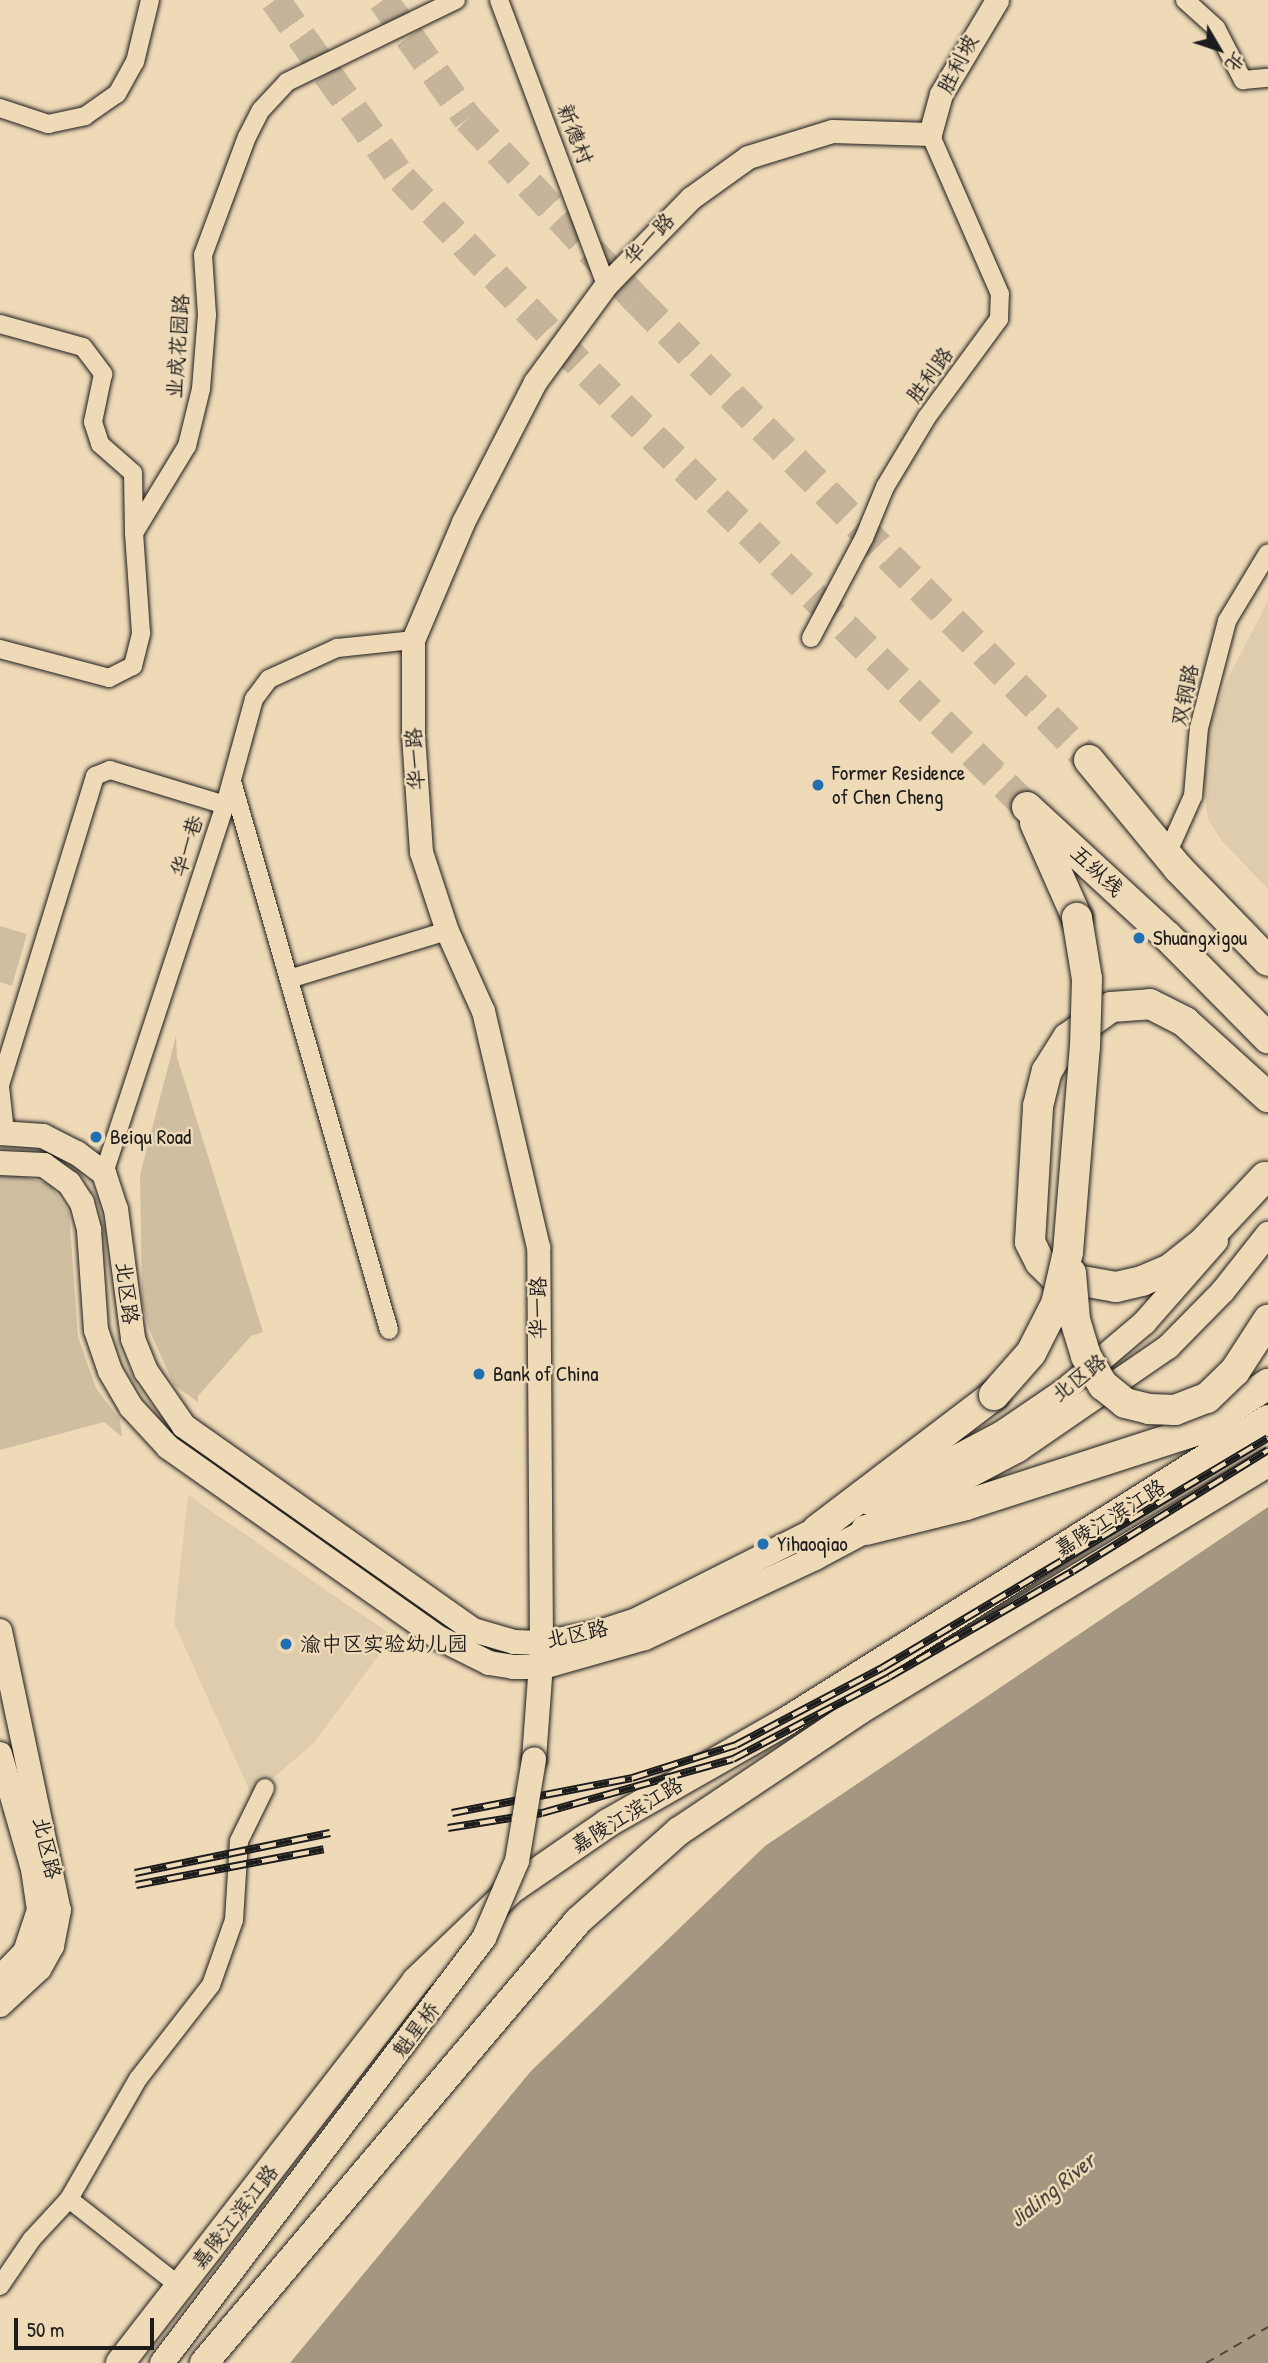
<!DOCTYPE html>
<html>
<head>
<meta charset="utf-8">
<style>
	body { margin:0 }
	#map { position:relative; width:1268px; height:2363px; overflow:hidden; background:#efdab8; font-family:"Patrick Hand","LXGW WenKai TC",sans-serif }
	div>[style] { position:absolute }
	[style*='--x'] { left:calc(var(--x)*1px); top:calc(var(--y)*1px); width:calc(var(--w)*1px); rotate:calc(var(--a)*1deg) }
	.built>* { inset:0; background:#dfccad }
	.green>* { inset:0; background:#d0bea1 }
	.water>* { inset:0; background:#a49680 }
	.ferry>* { height:2px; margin-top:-1px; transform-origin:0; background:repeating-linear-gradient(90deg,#4c473f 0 9px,transparent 0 16px) }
	.trunk-tunnel>* { height:30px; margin-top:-15px; transform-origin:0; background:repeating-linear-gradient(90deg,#c5b499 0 30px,transparent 0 45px) }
	.roads { filter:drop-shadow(0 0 2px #1c1c1c) drop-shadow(0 0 2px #1c1c1c) }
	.minor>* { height:18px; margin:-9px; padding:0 9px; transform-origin:9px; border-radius:9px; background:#efdab8 }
	.tertiary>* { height:23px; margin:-11.5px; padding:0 11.5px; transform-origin:11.5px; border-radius:11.5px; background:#efdab8 }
	.secondary>* { height:24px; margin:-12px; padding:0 12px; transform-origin:12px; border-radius:12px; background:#efdab8 }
	.primary>* { height:28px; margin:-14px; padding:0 14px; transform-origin:14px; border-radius:14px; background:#efdab8 }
	.trunk>* { height:30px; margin:-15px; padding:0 15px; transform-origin:15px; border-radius:15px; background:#efdab8 }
	.rail>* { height:8px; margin-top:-4px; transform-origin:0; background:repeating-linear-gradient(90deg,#efdab8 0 16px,#1c1c1c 0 32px); box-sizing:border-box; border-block:2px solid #1c1c1c }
	.bridges { filter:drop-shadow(0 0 2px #1c1c1c) drop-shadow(0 0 2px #1c1c1c) }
	.secondary-bridge>* { height:24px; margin:-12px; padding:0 12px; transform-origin:12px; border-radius:12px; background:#efdab8 }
	.trunk-bridge>* { height:30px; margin:-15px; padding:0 15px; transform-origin:15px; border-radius:15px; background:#efdab8 }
	.dots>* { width:19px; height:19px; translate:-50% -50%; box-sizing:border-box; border:4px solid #efdab8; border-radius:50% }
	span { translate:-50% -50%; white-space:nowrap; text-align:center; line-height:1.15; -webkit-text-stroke:5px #efdab8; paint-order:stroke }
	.street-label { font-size:21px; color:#1c1c1c }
	.poi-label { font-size:21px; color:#1c1c1c }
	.left { translate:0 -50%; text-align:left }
	.water-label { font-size:23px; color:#4c473f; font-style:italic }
	.north { position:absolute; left:1184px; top:14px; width:70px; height:70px; -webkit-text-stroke:5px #efdab8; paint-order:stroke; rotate:129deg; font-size:19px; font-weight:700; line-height:28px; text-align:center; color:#1c1c1c }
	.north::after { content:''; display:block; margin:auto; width:24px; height:32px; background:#1c1c1c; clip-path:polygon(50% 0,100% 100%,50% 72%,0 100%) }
	.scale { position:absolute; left:14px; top:2318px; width:140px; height:32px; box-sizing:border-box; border:4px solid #1c1c1c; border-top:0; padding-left:9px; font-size:21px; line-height:24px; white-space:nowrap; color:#1c1c1c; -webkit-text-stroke:5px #efdab8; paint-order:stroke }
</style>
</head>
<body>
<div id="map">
	<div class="built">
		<div style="clip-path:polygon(1268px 601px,1268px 889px,1222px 841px,1208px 819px,1201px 764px,1206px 734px,1226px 682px)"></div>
		<div style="clip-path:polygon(188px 1495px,393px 1636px,312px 1745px,252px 1796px,174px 1623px)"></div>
	</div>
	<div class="green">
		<div style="clip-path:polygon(0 926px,27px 934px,12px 986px,0 982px)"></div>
		<div style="clip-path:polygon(176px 1036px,177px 1057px,263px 1332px,251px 1336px,198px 1396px,198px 1402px,174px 1385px,149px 1329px,142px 1303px,140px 1175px)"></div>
		<div style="clip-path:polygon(8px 1173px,50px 1184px,69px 1213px,78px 1337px,96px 1388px,120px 1420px,122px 1437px,104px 1422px,0 1450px,0 1175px)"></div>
	</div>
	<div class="water">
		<div style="clip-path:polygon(1268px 1507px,1268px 2363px,290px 2363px,531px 2071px,765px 1846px)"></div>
	</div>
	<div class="ferry">
		<div style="--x:1206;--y:2363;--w:72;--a:-30.1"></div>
	</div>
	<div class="trunk-tunnel">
		<div style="--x:275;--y:0;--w:219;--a:54.6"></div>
		<div style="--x:402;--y:179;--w:270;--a:46.2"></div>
		<div style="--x:589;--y:374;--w:616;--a:44.67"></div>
		<div style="--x:383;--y:0;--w:146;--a:54.5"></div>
		<div style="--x:468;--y:119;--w:248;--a:47"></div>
		<div style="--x:637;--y:300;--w:645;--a:45.5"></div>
	</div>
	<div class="roads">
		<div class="minor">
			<div style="--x:499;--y:0;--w:304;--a:69.4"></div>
			<div style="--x:1185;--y:0;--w:42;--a:42.1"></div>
			<div style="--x:1216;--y:28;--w:59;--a:62.6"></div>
			<div style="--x:1243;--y:80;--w:25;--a:-5"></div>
			<div style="--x:0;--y:108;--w:51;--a:18.4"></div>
			<div style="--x:48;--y:124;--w:38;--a:-12"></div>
			<div style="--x:85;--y:116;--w:39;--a:-35"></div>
			<div style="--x:117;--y:94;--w:37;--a:-61"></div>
			<div style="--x:135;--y:62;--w:64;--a:-76.4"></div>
			<div style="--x:0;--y:324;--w:86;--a:15.5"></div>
			<div style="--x:83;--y:347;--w:34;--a:53"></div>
			<div style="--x:103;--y:374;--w:49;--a:101.8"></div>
			<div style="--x:93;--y:422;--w:23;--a:72"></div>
			<div style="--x:100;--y:444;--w:44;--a:41.3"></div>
			<div style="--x:133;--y:473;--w:60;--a:89"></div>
			<div style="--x:811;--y:638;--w:113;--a:-62.1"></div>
			<div style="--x:864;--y:538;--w:55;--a:-67.6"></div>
			<div style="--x:885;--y:487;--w:82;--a:-59"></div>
			<div style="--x:927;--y:417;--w:122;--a:-53.7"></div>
			<div style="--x:999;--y:319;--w:25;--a:-88"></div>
			<div style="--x:1000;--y:294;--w:175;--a:-113.6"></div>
			<div style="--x:0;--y:649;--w:113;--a:14.9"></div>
			<div style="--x:109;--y:678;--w:27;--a:-27"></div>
			<div style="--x:133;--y:666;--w:34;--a:-76"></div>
			<div style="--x:141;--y:633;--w:100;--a:-94"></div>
			<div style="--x:134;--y:533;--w:102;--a:-58.7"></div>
			<div style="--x:187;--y:446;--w:59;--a:-76.2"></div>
			<div style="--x:201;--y:389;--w:74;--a:-85.4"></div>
			<div style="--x:207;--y:315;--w:60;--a:-93.8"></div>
			<div style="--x:203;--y:255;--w:126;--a:-69.6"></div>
			<div style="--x:247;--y:137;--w:30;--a:-63"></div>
			<div style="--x:261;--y:110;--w:38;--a:-47"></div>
			<div style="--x:287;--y:82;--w:188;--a:-25.9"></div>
			<div style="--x:232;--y:781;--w:571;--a:74.04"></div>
			<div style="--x:1167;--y:854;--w:64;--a:-65.9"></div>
			<div style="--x:1193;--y:796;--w:68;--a:-85"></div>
			<div style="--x:1199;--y:728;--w:111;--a:-75.3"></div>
			<div style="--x:1227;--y:621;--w:79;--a:-58.9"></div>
			<div style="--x:289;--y:979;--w:165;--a:-16.9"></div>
			<div style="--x:0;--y:1085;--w:323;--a:-72.9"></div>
			<div style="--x:95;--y:776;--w:16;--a:-22"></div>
			<div style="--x:110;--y:770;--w:120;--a:16.9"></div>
			<div style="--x:0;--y:1087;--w:45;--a:83.7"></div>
			<div style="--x:104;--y:1173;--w:387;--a:-71.8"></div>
			<div style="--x:225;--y:805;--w:110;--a:-74.7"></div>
			<div style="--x:254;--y:699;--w:25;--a:-53"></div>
			<div style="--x:269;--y:679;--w:75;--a:-24.5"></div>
			<div style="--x:337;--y:648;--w:76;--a:-6"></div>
			<div style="--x:69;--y:2199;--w:138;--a:-60.1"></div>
			<div style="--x:138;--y:2079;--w:119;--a:-52.2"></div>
			<div style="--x:211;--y:1985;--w:69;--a:-70.5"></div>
			<div style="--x:234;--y:1920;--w:79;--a:-86.4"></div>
			<div style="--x:239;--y:1841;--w:59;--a:-63.9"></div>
			<div style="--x:0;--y:2286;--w:57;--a:-55.8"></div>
			<div style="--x:32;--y:2239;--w:54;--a:-47.2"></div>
			<div style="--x:69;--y:2199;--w:142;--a:38.2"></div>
		</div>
		<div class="tertiary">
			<div style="--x:541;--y:1643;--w:396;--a:-90.4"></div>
			<div style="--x:538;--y:1247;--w:242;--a:-103.1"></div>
			<div style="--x:483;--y:1011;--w:88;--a:-114.2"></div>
			<div style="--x:447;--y:931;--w:83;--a:-108.2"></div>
			<div style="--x:421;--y:852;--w:118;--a:-93.9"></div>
			<div style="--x:413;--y:734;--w:94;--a:-90"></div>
			<div style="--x:413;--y:640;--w:128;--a:-67"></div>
			<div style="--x:463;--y:522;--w:157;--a:-62.8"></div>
			<div style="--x:535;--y:382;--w:120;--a:-53.8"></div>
			<div style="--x:606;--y:285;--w:122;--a:-45.7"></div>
			<div style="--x:691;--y:198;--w:70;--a:-35.7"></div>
			<div style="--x:748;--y:157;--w:88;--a:-17.2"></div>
			<div style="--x:832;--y:131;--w:98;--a:1.8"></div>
			<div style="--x:930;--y:134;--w:41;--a:-74.6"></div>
			<div style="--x:941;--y:94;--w:109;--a:-59.2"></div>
		</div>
		<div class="secondary">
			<div style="--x:0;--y:1133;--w:43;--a:4"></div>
			<div style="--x:43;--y:1136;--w:38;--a:27"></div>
			<div style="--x:77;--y:1153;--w:34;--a:37"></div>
			<div style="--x:104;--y:1173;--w:38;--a:72"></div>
			<div style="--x:116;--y:1209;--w:131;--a:82.5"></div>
			<div style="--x:133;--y:1339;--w:35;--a:68"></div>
			<div style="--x:146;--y:1371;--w:67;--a:55.4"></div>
			<div style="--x:184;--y:1426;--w:354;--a:35.2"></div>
			<div style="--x:473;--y:1630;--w:43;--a:16.3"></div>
			<div style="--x:514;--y:1642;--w:27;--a:2"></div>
			<div style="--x:541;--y:1643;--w:60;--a:-10.6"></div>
			<div style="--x:600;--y:1632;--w:38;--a:-18"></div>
			<div style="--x:636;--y:1620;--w:220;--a:-26.7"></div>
			<div style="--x:0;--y:1163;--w:44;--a:2.6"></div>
			<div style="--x:44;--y:1165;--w:31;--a:36"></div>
			<div style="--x:69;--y:1183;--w:24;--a:57"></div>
			<div style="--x:82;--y:1203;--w:28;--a:75"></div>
			<div style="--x:89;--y:1230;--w:100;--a:86"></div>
			<div style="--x:96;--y:1330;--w:43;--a:71.1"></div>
			<div style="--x:110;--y:1371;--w:42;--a:59.7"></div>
			<div style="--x:131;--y:1407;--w:54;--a:47.2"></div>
			<div style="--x:168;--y:1447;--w:332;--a:35.2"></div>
			<div style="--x:439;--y:1638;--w:56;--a:26.6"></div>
			<div style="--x:489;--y:1663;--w:24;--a:9"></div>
			<div style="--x:513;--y:1667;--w:30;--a:0"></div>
			<div style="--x:543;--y:1667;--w:106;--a:-15.9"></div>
			<div style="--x:645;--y:1638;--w:188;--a:-25.2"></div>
			<div style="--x:815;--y:1558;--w:230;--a:-28"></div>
			<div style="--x:1018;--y:1450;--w:182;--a:-34.5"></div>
			<div style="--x:1168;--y:1347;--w:78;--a:-45.5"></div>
			<div style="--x:1223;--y:1291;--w:73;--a:-51.7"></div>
			<div style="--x:869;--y:1503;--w:150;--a:-27.8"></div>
			<div style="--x:1002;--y:1433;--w:76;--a:-34.3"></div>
			<div style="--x:1065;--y:1390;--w:104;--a:-40.3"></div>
			<div style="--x:1144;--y:1323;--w:109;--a:-48.7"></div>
			<div style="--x:0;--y:1631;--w:285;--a:78.1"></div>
			<div style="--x:59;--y:1910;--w:37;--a:101"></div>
			<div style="--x:52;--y:1946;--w:26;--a:119"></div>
			<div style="--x:39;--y:1969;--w:53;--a:137.3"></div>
			<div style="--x:0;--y:1754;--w:120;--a:74"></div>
			<div style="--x:33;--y:1869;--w:41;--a:81.7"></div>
			<div style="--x:39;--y:1910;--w:44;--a:108.4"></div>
			<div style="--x:25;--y:1952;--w:36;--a:134"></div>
			<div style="--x:534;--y:1759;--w:108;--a:-85.8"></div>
		</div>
		<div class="primary">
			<div style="--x:120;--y:2363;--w:483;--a:-52.2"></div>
			<div style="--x:416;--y:1981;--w:133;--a:-43.8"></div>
			<div style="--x:512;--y:1889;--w:116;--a:-34.5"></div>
			<div style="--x:608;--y:1823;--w:204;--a:-29.7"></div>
			<div style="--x:785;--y:1722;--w:570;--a:-32.1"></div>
			<div style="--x:204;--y:2363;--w:579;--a:-49.76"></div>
			<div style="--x:578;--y:1921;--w:135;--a:-41.7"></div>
			<div style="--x:679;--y:1831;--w:216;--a:-33.8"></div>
			<div style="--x:858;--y:1711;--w:479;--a:-31.2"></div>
		</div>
		<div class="trunk">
			<div style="--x:1089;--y:760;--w:140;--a:50.5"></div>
			<div style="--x:1178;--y:868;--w:129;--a:45.9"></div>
			<div style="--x:1027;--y:807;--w:190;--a:42.7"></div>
			<div style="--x:1167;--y:936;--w:144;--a:45.3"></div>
			<div style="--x:1035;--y:823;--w:104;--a:66.1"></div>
			<div style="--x:1265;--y:1177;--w:89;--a:133.2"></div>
			<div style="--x:1204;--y:1242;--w:43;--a:141.5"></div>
			<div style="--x:1170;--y:1269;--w:30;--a:157"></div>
			<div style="--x:1142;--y:1281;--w:27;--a:167"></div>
			<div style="--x:1116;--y:1287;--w:63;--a:-169.9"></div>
			<div style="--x:1054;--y:1276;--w:20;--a:-135"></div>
			<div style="--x:1040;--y:1262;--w:22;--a:-117"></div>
			<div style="--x:1030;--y:1242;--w:136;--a:-86.6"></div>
			<div style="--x:1038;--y:1106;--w:36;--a:-76"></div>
			<div style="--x:1047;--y:1071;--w:39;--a:-58"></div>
			<div style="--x:1068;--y:1038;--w:53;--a:-35.8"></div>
			<div style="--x:1111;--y:1007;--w:39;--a:-4"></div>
			<div style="--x:1150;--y:1004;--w:39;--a:27"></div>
			<div style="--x:1185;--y:1022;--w:112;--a:42.1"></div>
			<div style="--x:817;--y:1530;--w:223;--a:-37.3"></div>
			<div style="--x:866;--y:1530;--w:103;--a:-14"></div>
			<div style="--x:966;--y:1505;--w:244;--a:-17.9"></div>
			<div style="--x:1198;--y:1430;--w:84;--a:-33.3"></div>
		</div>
	</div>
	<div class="rail">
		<div style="--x:452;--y:1813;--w:183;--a:-11"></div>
		<div style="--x:632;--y:1778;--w:109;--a:-17.6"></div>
		<div style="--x:736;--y:1745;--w:165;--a:-27.8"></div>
		<div style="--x:882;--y:1668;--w:449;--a:-30.8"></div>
		<div style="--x:448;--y:1828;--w:95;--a:-9.1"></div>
		<div style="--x:542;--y:1813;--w:198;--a:-15.8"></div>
		<div style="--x:733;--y:1759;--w:176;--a:-27.7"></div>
		<div style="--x:889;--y:1677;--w:212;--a:-29.9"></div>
		<div style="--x:1073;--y:1571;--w:229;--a:-31.8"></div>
		<div style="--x:135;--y:1873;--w:199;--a:-11.6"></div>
		<div style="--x:136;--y:1885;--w:191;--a:-10.8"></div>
	</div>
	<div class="bridges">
		<div class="secondary-bridge">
			<div style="--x:162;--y:2363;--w:533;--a:-52.85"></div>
			<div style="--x:484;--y:1938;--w:84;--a:-66.8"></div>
			<div style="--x:517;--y:1861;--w:103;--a:-80.5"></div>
		</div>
		<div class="trunk-bridge">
			<div style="--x:1071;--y:1273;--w:47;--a:85.1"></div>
			<div style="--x:1075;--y:1320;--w:38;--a:73"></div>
			<div style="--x:1086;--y:1356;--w:34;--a:60"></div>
			<div style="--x:1103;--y:1385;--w:28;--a:39"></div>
			<div style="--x:1125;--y:1403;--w:25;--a:14"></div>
			<div style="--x:1149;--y:1409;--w:26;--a:2"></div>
			<div style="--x:1175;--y:1410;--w:34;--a:-21"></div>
			<div style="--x:1207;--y:1398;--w:39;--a:-44"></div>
			<div style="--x:1235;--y:1371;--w:61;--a:-57.1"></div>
			<div style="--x:994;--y:1395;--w:56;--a:-48.6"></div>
			<div style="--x:1031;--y:1353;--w:55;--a:-63"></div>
			<div style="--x:1056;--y:1304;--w:53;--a:-77"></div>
			<div style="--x:1068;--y:1252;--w:206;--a:-85.3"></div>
			<div style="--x:1085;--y:1047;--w:68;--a:-88.3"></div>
			<div style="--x:1087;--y:979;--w:62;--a:-99.3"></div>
		</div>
	</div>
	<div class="dots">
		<div style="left:818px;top:785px;background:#1f6fb2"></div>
		<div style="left:1139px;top:938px;background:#1f6fb2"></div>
		<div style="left:96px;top:1137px;background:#1f6fb2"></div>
		<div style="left:479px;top:1374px;background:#1f6fb2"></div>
		<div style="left:763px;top:1544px;background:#1f6fb2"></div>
		<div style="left:286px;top:1644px;background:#1f6fb2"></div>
	</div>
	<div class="street-label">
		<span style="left:958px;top:64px;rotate:-63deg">胜利坡</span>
		<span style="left:575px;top:134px;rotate:69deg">新德村</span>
		<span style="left:649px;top:239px;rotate:-46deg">华一路</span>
		<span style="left:178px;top:346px;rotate:-86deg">业成花园路</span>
		<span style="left:930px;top:375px;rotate:-54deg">胜利路</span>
		<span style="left:1185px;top:695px;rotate:-78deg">双钢路</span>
		<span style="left:415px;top:759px;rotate:-93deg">华一路</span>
		<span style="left:187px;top:846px;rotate:-72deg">华一巷</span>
		<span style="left:1097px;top:871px;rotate:43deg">五纵线</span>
		<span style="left:127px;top:1293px;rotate:83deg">北区路</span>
		<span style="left:538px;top:1308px;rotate:-89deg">华一路</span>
		<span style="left:1079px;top:1378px;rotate:-38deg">北区路</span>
		<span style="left:1110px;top:1518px;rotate:-32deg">嘉陵江滨江路</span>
		<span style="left:577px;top:1634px;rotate:-12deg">北区路</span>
		<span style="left:627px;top:1815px;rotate:-31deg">嘉陵江滨江路</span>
		<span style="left:47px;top:1848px;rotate:77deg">北区路</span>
		<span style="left:416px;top:2030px;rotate:-53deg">魁星桥</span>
		<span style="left:235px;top:2217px;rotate:-52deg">嘉陵江滨江路</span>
	</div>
	<div class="poi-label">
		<span class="left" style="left:832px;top:785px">Former Residence<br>of Chen Cheng</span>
		<span class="left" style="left:1153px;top:938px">Shuangxigou</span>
		<span class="left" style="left:110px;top:1137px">Beiqu Road</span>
		<span class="left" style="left:493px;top:1374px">Bank of China</span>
		<span class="left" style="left:777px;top:1544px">Yihaoqiao</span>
		<span class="left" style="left:300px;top:1644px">渝中区实验幼儿园</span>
	</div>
	<div class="water-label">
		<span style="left:1052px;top:2190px;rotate:-39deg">Jialing River</span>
	</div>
	<div class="north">北</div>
	<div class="scale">50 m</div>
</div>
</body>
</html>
